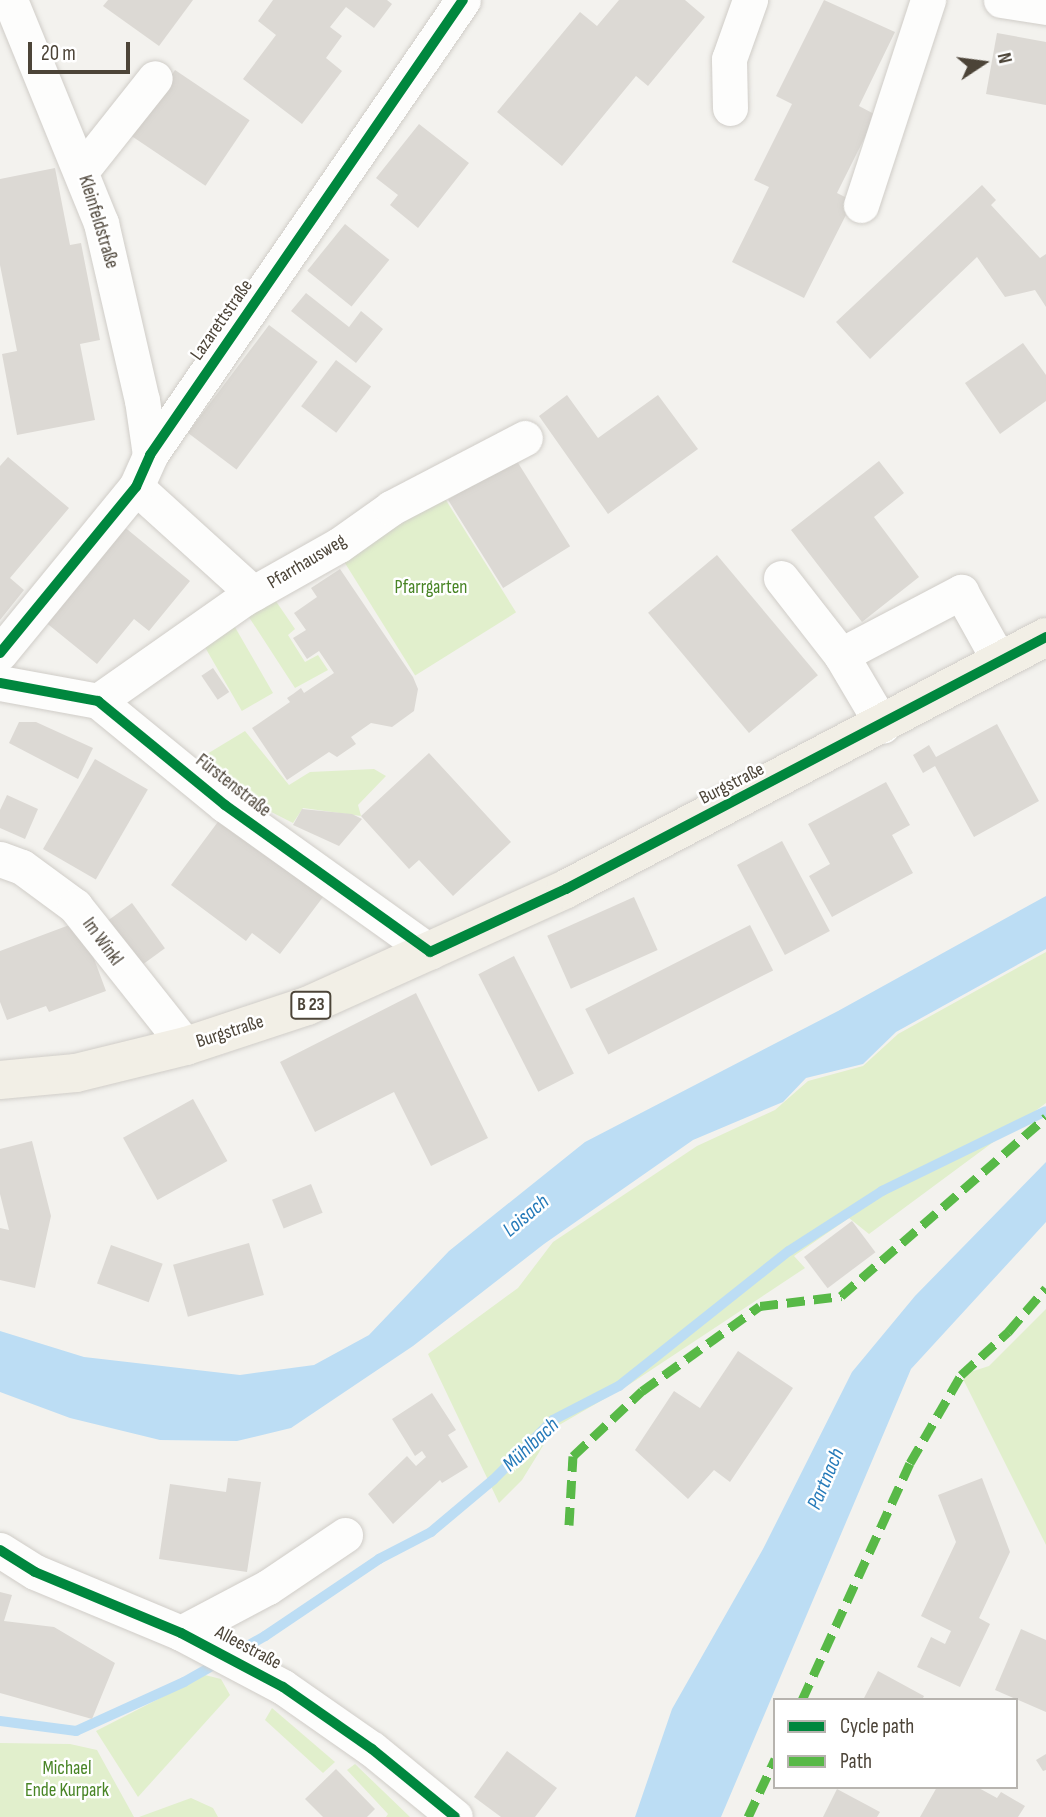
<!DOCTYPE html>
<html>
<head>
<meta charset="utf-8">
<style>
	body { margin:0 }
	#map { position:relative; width:1046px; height:1817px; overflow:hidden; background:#f3f2ee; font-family:"Sofia Sans Condensed",sans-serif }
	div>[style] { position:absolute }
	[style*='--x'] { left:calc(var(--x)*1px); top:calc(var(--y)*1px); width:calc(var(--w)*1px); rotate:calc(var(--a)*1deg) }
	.green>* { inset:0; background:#e1efcc; transform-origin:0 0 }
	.water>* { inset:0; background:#bcddf4 }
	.stream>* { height:10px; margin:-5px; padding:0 5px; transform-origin:5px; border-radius:5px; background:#bcddf4 }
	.building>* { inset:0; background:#dcd9d4; transform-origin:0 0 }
	.roads { filter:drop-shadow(0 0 2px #d0cdc8) drop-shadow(0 0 2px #d0cdc8) }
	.minor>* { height:35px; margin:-17.5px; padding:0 17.5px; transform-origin:17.5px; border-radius:17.5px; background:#fdfdfc }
	.major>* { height:38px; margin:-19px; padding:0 19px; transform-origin:19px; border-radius:19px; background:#f2efe6 }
	.quiet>* { height:9px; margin-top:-4.5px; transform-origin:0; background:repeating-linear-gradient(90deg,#58b947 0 18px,transparent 0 27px) }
	.cycleway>* { height:10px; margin:-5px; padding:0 5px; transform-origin:5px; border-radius:5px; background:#00873e }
	span { translate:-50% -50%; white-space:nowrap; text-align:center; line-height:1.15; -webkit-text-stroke:5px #fff; paint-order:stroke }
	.shield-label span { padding:2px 5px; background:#fff; border:2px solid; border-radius:5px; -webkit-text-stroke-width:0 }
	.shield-label { font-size:18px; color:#4c4438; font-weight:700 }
	.street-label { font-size:19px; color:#4c4438 }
	.park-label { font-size:19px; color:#488425 }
	.water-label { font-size:21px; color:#257ab9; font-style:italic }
	.legend { position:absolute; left:773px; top:1698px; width:245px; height:91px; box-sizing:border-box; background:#fff; border:2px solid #b7b4af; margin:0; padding:9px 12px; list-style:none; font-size:21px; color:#4c4438 }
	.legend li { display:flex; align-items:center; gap:14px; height:35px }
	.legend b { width:35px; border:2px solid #b7b4af }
	.north { position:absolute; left:948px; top:28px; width:70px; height:70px; -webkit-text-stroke:5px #fff; paint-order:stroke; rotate:77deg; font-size:19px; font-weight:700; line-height:28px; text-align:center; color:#4c4438 }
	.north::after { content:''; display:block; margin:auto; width:24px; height:32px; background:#4c4438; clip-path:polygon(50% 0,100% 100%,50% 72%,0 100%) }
	.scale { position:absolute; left:28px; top:42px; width:102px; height:32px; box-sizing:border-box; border:4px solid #4c4438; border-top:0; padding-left:9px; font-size:21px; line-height:24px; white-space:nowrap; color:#4c4438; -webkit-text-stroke:5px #fff; paint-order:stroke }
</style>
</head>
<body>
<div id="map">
	<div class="green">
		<div style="left:444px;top:497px;width:136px;height:119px;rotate:58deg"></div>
		<div style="clip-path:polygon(271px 594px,295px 629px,288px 635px,305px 662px,318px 655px,328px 670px,295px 688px,245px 611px)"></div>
		<div style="left:232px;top:622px;width:82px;height:36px;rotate:60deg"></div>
		<div style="clip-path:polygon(245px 731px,289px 785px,310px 772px,374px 769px,386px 776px,358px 805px,361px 816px,303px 808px,293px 823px,232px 792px,202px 757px)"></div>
		<div style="clip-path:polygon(1046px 952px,1046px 1103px,869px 1234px,849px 1218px,794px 1256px,805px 1268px,630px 1384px,554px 1428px,522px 1480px,499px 1503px,428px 1354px,518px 1288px,553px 1242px,697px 1146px,775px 1110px,808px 1081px,863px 1066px,898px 1034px)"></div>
		<div style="clip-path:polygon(1046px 1309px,1046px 1545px,961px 1375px,989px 1366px)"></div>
		<div style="clip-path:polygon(205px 1675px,221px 1679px,230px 1695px,138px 1797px,96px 1731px)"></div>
		<div style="clip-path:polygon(272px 1708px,335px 1762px,323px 1773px,265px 1720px)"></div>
		<div style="clip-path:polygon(0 1743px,70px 1744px,97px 1750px,134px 1817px,0 1817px)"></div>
		<div style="clip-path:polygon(355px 1764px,410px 1817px,386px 1817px,388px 1814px,347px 1770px)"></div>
		<div style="clip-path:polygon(191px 1798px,213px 1808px,218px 1817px,139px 1817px)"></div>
	</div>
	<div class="water">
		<div style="clip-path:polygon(1046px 896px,1046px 949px,896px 1032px,863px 1064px,806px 1078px,783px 1102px,693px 1140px,544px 1244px,413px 1346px,291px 1428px,237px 1441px,160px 1440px,70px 1418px,0 1392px,0 1331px,84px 1357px,240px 1375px,314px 1365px,369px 1335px,449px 1251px,585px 1142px,838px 1011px)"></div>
		<div style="clip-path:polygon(1046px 1162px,1046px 1222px,911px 1369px,721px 1817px,635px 1817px,672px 1709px,763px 1549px,852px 1372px,915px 1296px)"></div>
	</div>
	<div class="stream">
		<div style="--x:0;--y:1721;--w:77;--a:7.5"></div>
		<div style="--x:76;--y:1731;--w:119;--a:-24.4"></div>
		<div style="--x:184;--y:1682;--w:93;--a:-29.6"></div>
		<div style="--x:265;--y:1636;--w:138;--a:-34"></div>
		<div style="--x:379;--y:1559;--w:59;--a:-27.4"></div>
		<div style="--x:431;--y:1532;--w:81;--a:-40"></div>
		<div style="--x:493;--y:1480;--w:85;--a:-45"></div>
		<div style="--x:553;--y:1420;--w:74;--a:-27.3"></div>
		<div style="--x:619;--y:1386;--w:217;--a:-38.5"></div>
		<div style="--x:789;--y:1251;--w:111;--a:-32.8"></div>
		<div style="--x:882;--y:1191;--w:182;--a:-26"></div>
	</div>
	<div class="building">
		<div style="clip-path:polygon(108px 0,193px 0,159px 46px,103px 6px)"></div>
		<div style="clip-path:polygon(273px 0,387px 0,392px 4px,374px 28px,346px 7px,330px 27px,342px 36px,326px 58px,342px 71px,302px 124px,243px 79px,276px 35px,258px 21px)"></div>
		<div style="clip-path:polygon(619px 0,685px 0,705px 17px,648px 86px,636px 76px,562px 166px,497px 112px,580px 12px,597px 26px)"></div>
		<div style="clip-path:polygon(824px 0,895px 32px,859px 106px,876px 115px,837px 193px,853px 201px,804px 298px,732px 262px,769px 187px,754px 180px,792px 104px,776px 96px)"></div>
		<div style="clip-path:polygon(997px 33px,1046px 42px,1046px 105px,986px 94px)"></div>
		<div style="left:175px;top:70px;width:90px;height:79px;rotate:34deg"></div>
		<div style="clip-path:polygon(419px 124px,469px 163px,418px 228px,390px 205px,398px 195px,376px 178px)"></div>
		<div style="clip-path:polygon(55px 168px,70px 245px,81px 243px,100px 340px,80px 344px,95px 420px,17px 435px,2px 354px,17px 351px,0 265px,0 179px)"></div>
		<div style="clip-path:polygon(982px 185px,996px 200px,991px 205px,1040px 258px,1046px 254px,1046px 307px,1035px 290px,1005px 297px,977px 257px,870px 359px,836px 322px)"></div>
		<div style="left:345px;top:224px;width:57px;height:60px;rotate:39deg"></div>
		<div style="clip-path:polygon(306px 293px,349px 327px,361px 311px,383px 329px,356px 363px,291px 311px)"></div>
		<div style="left:269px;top:325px;width:61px;height:135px;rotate:37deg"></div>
		<div style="clip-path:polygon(1023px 343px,1046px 375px,1046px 401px,1000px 434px,965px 383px)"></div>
		<div style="left:336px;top:360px;width:44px;height:58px;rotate:37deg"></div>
		<div style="clip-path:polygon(567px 395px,598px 438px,658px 395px,698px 449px,608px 514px,539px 416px)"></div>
		<div style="clip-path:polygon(8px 457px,69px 508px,10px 578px,24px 590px,0 620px,0 466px)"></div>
		<div style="left:515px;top:458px;width:104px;height:79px;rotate:58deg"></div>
		<div style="clip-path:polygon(879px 461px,904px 493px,874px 517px,919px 577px,862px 622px,791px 530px)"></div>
		<div style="clip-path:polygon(122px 525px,190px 581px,149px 631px,134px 619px,97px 664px,44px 621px)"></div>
		<div style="left:717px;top:555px;width:157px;height:90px;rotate:50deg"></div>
		<div style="clip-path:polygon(340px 569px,413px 677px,418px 689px,414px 711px,392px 727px,371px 723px,351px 737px,356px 744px,337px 757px,329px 752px,287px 780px,252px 728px,290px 702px,287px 698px,293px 694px,301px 688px,304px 693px,334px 673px,319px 651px,307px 659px,293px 638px,306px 630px,294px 613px,317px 597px,311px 588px)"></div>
		<div style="left:213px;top:668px;width:29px;height:14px;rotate:56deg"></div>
		<div style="clip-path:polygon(19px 722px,36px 722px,93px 748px,78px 779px,9px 743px)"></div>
		<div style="clip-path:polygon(997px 724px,1039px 801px,974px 837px,935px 766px,923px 773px,913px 755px,929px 745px,936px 757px)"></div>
		<div style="clip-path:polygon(429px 753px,511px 842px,453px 896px,419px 860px,409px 869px,361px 816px)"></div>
		<div style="left:95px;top:759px;width:61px;height:104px;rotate:30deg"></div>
		<div style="clip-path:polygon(886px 782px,910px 825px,892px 835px,913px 873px,832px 917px,809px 876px,830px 864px,808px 824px)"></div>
		<div style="clip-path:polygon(7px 795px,38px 809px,25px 839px,0 828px,0 810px)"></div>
		<div style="clip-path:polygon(302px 809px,352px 814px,362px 819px,339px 846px,293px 825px)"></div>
		<div style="clip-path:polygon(220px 819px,323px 897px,280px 954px,252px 933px,246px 941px,171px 885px)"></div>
		<div style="left:782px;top:841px;width:102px;height:51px;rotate:62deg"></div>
		<div style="left:634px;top:897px;width:58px;height:95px;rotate:66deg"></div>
		<div style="left:132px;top:903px;width:56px;height:36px;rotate:54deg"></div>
		<div style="clip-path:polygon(80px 921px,106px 991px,49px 1012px,46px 1006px,7px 1020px,0 1002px,0 951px)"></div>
		<div style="left:750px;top:925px;width:51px;height:185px;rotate:63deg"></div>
		<div style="left:514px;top:956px;width:132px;height:40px;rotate:63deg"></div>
		<div style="clip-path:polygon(416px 993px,488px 1138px,431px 1166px,394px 1092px,315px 1132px,280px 1062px)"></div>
		<div style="left:193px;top:1099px;width:71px;height:80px;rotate:61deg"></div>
		<div style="clip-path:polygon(32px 1141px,51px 1216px,35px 1288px,0 1280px,0 1228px,9px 1230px,0 1194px,0 1149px)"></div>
		<div style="left:311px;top:1184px;width:31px;height:42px;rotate:68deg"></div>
		<div style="left:852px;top:1221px;width:39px;height:60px;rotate:53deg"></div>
		<div style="left:249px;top:1243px;width:54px;height:79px;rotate:74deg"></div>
		<div style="left:111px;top:1245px;width:55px;height:41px;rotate:20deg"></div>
		<div style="clip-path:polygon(738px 1351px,793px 1388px,730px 1482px,714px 1470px,688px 1499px,635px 1450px,674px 1391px,700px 1408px)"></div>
		<div style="clip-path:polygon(432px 1393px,456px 1430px,448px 1435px,468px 1467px,442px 1483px,440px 1480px,393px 1524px,368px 1494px,407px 1456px,416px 1466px,426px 1457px,422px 1451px,415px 1456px,392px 1419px)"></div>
		<div style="clip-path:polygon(228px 1478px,261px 1482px,247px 1572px,159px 1559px,170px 1484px,226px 1492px)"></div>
		<div style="clip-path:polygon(982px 1478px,1010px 1552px,979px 1618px,990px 1624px,960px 1687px,917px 1667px,931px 1637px,945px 1644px,951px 1631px,921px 1616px,956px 1542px,938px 1495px)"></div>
		<div style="clip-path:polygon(0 1592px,12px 1595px,4px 1621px,54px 1627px,115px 1663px,92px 1719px,0 1693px)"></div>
		<div style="clip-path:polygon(1021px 1629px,1046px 1640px,1046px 1712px,995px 1690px)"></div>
		<div style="clip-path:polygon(878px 1671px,924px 1696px,922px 1700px,863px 1700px)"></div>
		<div style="clip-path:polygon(507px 1751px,557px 1788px,535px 1817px,501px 1817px,474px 1797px)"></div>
		<div style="clip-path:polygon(1046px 1754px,1046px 1770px,1043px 1771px,1036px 1760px)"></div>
		<div style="clip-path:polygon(336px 1769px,375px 1809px,367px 1817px,323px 1817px,305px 1799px)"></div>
		<div style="clip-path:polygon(937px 1787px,977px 1787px,997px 1798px,1001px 1792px,1025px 1806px,1018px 1817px,920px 1817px)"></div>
		<div style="clip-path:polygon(837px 1789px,880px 1812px,877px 1817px,823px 1817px)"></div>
	</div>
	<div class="roads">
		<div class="minor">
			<div style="--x:10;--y:0;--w:241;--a:67.8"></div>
			<div style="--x:101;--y:223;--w:182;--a:77"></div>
			<div style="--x:142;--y:400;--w:56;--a:81.7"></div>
			<div style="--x:1001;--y:0;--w:46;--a:8.8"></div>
			<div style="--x:730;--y:108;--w:49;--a:-91.2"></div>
			<div style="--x:729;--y:59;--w:63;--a:-70.4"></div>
			<div style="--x:82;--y:170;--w:117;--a:-51.6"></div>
			<div style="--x:861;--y:205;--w:216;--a:-71.9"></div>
			<div style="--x:136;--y:487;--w:158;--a:42.2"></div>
			<div style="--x:781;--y:578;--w:98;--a:52.1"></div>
			<div style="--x:841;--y:655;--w:82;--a:59.4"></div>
			<div style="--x:0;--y:653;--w:215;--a:-50.7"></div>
			<div style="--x:136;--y:487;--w:35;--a:-66"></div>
			<div style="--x:150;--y:455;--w:552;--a:-55.48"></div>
			<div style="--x:841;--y:655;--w:136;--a:-27.7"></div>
			<div style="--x:961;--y:592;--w:80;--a:60.9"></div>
			<div style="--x:0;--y:683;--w:100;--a:10.4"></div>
			<div style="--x:98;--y:701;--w:164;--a:39.3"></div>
			<div style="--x:225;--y:805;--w:252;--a:35.6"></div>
			<div style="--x:98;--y:701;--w:177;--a:-35.1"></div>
			<div style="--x:243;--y:599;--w:110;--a:-29.4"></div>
			<div style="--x:339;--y:545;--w:64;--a:-35.4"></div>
			<div style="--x:391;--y:508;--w:151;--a:-27.6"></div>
			<div style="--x:0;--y:859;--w:23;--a:20"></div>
			<div style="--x:22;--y:867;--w:66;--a:36.3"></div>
			<div style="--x:75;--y:906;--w:179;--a:51.6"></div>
			<div style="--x:0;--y:1550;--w:41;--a:32.2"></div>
			<div style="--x:35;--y:1572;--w:158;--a:22.7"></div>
			<div style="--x:181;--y:1633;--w:115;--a:27.9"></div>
			<div style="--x:283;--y:1687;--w:108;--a:34.9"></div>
			<div style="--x:372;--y:1749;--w:107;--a:39.3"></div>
			<div style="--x:181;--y:1633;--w:98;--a:-27.9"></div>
			<div style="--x:268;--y:1587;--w:93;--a:-34"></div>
		</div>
		<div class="major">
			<div style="--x:0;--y:1080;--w:76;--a:-5.3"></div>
			<div style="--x:76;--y:1073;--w:113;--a:-13.8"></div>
			<div style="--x:186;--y:1046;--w:127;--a:-18.3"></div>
			<div style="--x:307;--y:1006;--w:284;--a:-24.3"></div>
			<div style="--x:566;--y:889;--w:542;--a:-27.7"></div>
		</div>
	</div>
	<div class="quiet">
		<div style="--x:569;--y:1525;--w:69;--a:-86.7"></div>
		<div style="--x:573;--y:1456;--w:95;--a:-43.3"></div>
		<div style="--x:642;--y:1391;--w:145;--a:-35.8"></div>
		<div style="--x:760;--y:1306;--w:82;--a:-7"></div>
		<div style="--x:841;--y:1296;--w:272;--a:-41.1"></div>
		<div style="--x:802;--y:1700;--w:260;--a:-65.5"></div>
		<div style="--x:910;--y:1463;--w:102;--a:-59.9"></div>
		<div style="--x:961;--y:1375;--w:64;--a:-42.5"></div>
		<div style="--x:1008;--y:1332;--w:58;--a:-49.2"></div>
		<div style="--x:748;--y:1817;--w:64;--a:-65"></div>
	</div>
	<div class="cycleway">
		<div style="--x:0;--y:653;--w:215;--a:-50.7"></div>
		<div style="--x:136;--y:487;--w:35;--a:-66"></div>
		<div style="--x:150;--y:455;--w:552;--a:-55.48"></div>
		<div style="--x:0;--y:683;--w:100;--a:10.4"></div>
		<div style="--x:98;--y:701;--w:164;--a:39.3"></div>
		<div style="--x:225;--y:805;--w:252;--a:35.6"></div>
		<div style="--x:430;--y:952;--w:150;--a:-24.9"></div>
		<div style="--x:566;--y:889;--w:542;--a:-27.7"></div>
		<div style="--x:0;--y:1550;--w:41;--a:32.2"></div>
		<div style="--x:35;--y:1572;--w:158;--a:22.7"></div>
		<div style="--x:181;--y:1633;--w:115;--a:27.9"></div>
		<div style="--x:283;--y:1687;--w:108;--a:34.9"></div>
		<div style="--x:372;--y:1749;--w:107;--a:39.3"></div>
	</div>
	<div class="shield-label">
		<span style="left:311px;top:1005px">B 23</span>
	</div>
	<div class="street-label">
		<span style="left:98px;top:222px;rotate:73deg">Kleinfeldstraße</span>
		<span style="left:222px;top:320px;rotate:-55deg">Lazarettstraße</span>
		<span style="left:307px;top:562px;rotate:-31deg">Pfarrhausweg</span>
		<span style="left:732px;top:784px;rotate:-27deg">Burgstraße</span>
		<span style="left:233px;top:786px;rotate:38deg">Fürstenstraße</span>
		<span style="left:102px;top:942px;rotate:54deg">Im Winkl</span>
		<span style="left:230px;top:1032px;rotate:-18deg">Burgstraße</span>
		<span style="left:248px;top:1648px;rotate:28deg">Alleestraße</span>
	</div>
	<div class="park-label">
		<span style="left:431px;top:588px">Pfarrgarten</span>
		<span style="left:67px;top:1780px">Michael<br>Ende Kurpark</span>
	</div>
	<div class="water-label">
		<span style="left:526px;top:1216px;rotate:-40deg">Loisach</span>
		<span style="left:531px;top:1445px;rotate:-43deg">Mühlbach</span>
		<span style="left:826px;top:1479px;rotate:-67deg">Partnach</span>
	</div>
	<ul class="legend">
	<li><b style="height:9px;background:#00873e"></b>Cycle path</li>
	<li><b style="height:9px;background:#58b947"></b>Path</li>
	</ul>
	<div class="north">N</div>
	<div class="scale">20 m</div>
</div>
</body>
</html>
